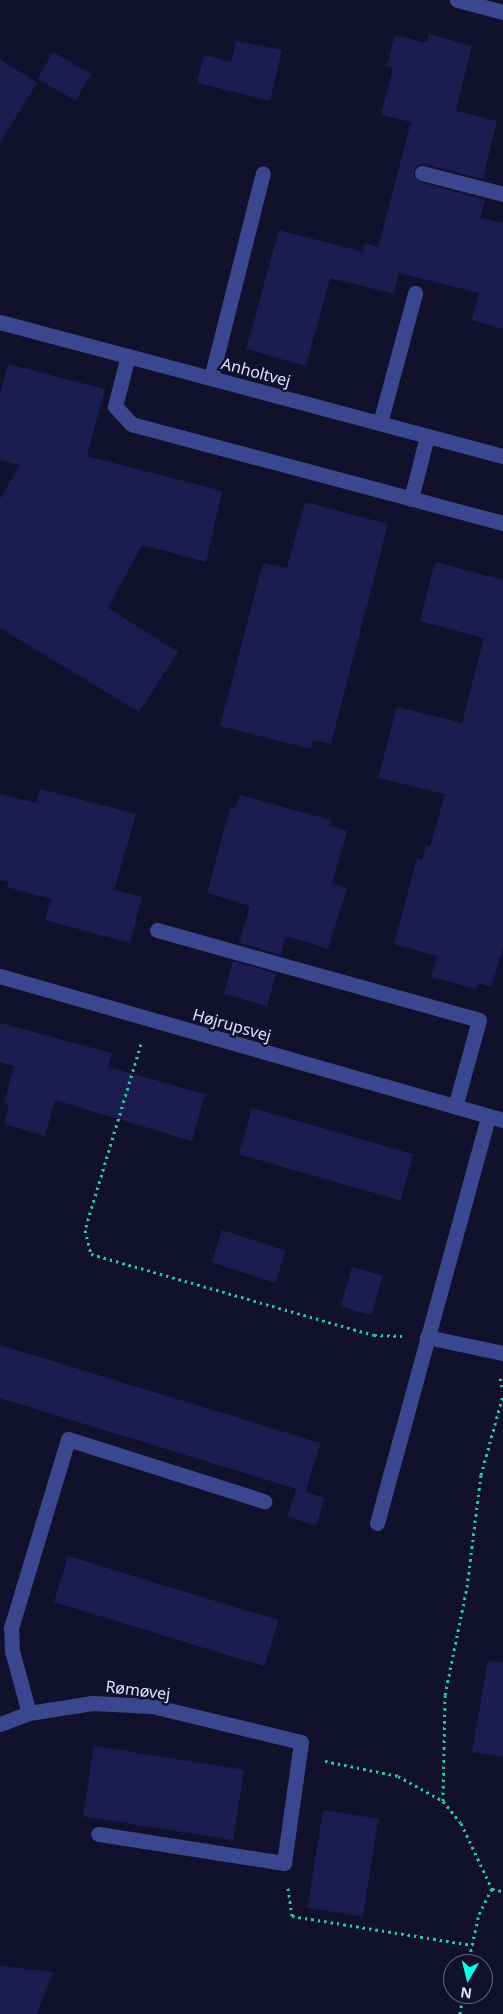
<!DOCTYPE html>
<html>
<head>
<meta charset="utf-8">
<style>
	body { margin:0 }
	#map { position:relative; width:503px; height:2014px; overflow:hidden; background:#11112e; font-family:"Noto Sans",sans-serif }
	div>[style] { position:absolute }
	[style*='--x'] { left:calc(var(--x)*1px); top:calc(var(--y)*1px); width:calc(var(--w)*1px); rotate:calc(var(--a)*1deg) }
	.building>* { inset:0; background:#1c1c50; transform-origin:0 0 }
	.path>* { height:3px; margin-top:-1.5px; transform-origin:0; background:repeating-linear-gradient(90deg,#2bc69e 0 2.5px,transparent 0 6.5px) }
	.minor>* { height:15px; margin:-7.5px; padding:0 7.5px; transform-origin:7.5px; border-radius:7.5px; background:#3a478f }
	span { translate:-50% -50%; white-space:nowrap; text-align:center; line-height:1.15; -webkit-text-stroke:5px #11112e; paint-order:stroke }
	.street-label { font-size:16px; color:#dee0ff }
	.north { position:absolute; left:443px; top:1954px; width:50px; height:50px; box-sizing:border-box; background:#11112e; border:1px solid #636482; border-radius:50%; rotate:188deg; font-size:14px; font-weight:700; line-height:20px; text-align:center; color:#dee0ff }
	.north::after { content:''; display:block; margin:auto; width:18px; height:22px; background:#0affe7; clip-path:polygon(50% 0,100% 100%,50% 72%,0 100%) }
</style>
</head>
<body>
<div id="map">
	<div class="building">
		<div style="clip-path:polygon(429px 34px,472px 46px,456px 111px,497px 121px,483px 179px,424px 164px,416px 166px,413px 175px,420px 182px,485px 200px,480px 218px,503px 223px,503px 329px,472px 320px,479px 293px,399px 273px,394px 294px,330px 278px,306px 366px,246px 349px,279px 230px,363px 252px,365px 243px,378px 247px,411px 122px,381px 115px,393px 68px,387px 66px,395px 35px,427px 43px)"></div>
		<div style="clip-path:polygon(236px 41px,282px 50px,270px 101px,197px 83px,204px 55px,231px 62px)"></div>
		<div style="left:53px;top:52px;width:44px;height:31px;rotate:30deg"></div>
		<div style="clip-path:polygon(0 59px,37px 83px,0 143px)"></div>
		<div style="clip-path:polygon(8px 364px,105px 389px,87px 456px,222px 491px,206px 562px,142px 545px,108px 608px,178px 652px,139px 712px,0 628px,0 499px,20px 465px,0 460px,0 394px)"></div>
		<div style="clip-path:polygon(305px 502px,388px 524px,331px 744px,313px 740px,311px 749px,220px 726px,263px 563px,287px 568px)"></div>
		<div style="clip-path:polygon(435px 562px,503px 580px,503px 948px,491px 987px,478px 983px,476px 989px,431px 977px,437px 956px,394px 944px,417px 858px,422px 860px,426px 846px,430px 847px,445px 794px,378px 778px,397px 707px,462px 723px,484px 638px,420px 621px)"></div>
		<div style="clip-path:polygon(40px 789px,136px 814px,114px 890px,142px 897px,130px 943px,45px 920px,51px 899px,7px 887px,9px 882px,0 880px,0 794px,36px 803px)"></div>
		<div style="clip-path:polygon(240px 795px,331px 820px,331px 826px,347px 831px,332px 883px,347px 888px,328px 949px,290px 937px,285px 938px,281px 955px,239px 943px,250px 906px,207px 893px,230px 808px,235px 809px)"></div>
		<div style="left:233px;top:961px;width:45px;height:34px;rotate:16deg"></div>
		<div style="clip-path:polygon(0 1023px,112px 1053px,108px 1067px,205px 1094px,192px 1141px,55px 1100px,45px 1136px,4px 1124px,9px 1105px,4px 1103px,14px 1066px,0 1062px)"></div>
		<div style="left:252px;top:1108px;width:168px;height:48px;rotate:16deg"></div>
		<div style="left:222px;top:1230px;width:67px;height:34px;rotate:18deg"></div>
		<div style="left:352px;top:1267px;width:32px;height:41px;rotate:16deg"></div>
		<div style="left:0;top:1345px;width:335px;height:51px;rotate:17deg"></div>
		<div style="left:296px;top:1489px;width:30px;height:29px;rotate:17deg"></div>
		<div style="left:68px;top:1556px;width:220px;height:48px;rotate:17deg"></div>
		<div style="clip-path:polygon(488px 1661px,503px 1663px,503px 1757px,472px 1752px)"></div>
		<div style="left:94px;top:1746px;width:152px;height:71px;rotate:9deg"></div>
		<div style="left:323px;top:1810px;width:56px;height:99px;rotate:9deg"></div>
		<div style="clip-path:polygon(0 1966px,53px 1972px,37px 2014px,0 2014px)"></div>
	</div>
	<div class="path">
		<div style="--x:141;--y:1044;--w:194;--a:106.8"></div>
		<div style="--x:85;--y:1230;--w:25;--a:76"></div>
		<div style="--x:91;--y:1254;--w:294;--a:16"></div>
		<div style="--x:374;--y:1335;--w:28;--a:2"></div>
		<div style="--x:500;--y:1378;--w:13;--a:77"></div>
		<div style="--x:325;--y:1761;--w:75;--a:11.6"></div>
		<div style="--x:398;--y:1776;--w:51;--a:29.1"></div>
		<div style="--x:443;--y:1801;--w:28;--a:51"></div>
		<div style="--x:461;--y:1823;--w:73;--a:64.8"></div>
		<div style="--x:492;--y:1889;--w:11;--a:10"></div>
		<div style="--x:443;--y:1801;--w:106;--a:-88.9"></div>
		<div style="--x:445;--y:1695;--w:110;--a:-78.5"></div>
		<div style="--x:467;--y:1587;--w:113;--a:-82.9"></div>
		<div style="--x:481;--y:1475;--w:83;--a:-74.6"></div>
		<div style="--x:288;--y:1888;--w:28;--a:82"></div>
		<div style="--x:292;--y:1916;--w:182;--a:9.2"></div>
		<div style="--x:468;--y:1964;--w:51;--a:-77.6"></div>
		<div style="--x:479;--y:1914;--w:28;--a:-63"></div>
		<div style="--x:460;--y:2014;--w:20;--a:-81"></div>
	</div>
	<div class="minor">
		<div style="--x:457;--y:0;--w:48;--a:14.6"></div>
		<div style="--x:422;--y:173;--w:84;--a:14.5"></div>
		<div style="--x:0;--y:322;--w:521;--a:14.92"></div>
		<div style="--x:128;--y:356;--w:52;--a:104.6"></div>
		<div style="--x:115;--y:406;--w:24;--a:48"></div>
		<div style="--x:131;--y:424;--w:385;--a:14.9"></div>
		<div style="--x:211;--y:378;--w:211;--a:-75.8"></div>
		<div style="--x:380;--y:423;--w:135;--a:-74.9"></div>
		<div style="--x:411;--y:499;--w:65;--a:-75.7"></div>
		<div style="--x:157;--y:930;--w:334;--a:15.6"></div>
		<div style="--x:479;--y:1020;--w:90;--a:105.4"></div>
		<div style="--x:0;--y:976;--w:523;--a:15.98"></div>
		<div style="--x:427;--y:1337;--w:78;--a:11.9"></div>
		<div style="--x:377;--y:1523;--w:422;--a:-74.7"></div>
		<div style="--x:29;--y:1713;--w:64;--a:-105.3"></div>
		<div style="--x:12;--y:1651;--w:23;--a:-92"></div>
		<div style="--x:11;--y:1628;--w:197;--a:-73.2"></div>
		<div style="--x:68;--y:1439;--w:206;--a:17.6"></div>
		<div style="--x:0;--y:1724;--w:31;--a:-21"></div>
		<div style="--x:29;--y:1713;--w:64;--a:-9"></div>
		<div style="--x:92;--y:1703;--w:60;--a:2.9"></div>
		<div style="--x:152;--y:1706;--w:153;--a:13.6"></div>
		<div style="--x:301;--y:1742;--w:122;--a:98"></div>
		<div style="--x:284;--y:1863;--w:188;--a:-171.1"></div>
	</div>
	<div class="street-label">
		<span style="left:256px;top:372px;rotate:15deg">Anholtvej</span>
		<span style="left:232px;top:1025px;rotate:16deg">Højrupsvej</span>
		<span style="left:138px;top:1690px;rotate:7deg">Rømøvej</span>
	</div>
	<div class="north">N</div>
</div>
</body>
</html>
